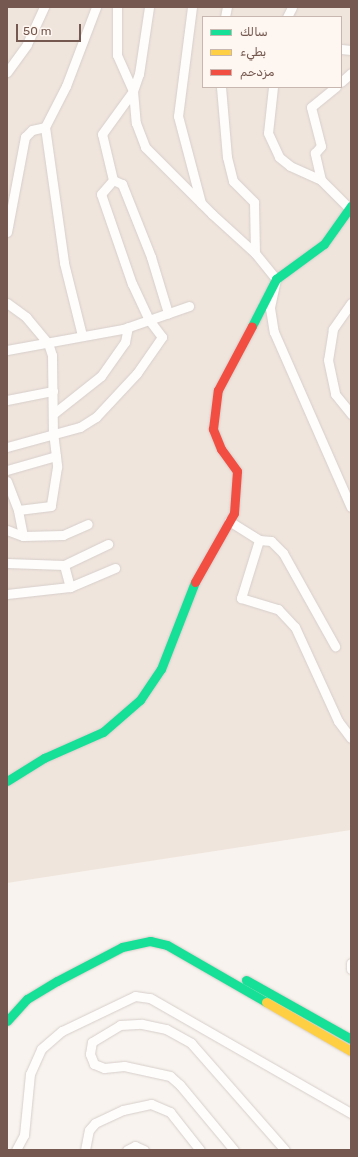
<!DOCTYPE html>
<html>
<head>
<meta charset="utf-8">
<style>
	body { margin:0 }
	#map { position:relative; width:358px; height:1157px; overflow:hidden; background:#f8f3ee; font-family:Rubik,Cairo,sans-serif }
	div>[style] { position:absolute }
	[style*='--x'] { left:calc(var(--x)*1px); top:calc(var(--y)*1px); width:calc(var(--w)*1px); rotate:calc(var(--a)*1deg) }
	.residential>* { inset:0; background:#f0e5dd }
	.roads { filter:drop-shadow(0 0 1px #d6ceca) drop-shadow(0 0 1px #d6ceca) }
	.street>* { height:9px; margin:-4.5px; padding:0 4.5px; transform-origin:4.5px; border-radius:4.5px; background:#fefdfc }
	.fast>* { height:9px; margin:-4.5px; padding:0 4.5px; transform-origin:4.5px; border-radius:4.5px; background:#16e098 }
	.slow>* { height:9px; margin:-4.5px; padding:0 4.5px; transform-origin:4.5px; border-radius:4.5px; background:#ffcf43 }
	.jam>* { height:9px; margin:-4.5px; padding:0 4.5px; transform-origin:4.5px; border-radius:4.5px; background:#f24e42 }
	span { translate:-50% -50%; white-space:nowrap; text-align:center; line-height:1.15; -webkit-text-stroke:3px #fef7f1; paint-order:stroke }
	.frame { position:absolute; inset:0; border:8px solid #75584f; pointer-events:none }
	.legend { position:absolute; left:202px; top:16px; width:140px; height:72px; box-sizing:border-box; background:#fef7f1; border:1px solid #c7b7b0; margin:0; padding:5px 7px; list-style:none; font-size:12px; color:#75584f }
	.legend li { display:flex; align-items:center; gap:8px; height:20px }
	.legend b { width:20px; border:1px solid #c7b7b0 }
	.scale { position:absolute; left:16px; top:24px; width:65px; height:18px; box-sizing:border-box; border:2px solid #75584f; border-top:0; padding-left:5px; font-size:12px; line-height:14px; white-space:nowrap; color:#75584f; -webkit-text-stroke:3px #fef7f1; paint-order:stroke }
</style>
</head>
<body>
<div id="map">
	<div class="residential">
		<div style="clip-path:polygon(evenodd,7px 7px,351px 7px,351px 830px,7px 883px,7px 7px,203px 17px,341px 17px,341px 87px,203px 87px,203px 17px)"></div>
	</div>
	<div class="roads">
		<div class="street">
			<div style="--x:117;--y:7;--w:48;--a:90"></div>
			<div style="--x:117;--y:55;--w:39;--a:66"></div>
			<div style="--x:133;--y:91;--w:32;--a:85"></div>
			<div style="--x:136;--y:123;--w:26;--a:69"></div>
			<div style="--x:145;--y:147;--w:95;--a:45"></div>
			<div style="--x:212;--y:214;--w:58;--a:42.2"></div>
			<div style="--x:255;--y:253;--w:33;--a:51"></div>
			<div style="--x:276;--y:279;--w:30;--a:102"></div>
			<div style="--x:270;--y:308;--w:24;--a:81"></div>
			<div style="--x:274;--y:332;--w:191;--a:66.3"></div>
			<div style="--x:192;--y:7;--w:110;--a:97.3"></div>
			<div style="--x:178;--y:116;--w:90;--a:75.2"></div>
			<div style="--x:225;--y:17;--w:10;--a:-79"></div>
			<div style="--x:287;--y:17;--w:11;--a:-63"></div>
			<div style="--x:341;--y:49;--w:10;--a:6"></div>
			<div style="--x:7;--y:72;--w:34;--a:-54"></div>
			<div style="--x:27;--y:44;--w:41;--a:-65.3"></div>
			<div style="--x:341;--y:82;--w:13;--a:-42"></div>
			<div style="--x:221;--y:87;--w:70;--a:85.1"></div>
			<div style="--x:227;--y:157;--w:25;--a:76"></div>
			<div style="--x:233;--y:181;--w:30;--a:45"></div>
			<div style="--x:254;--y:202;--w:51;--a:88.9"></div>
			<div style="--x:273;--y:87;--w:46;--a:96.2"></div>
			<div style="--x:268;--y:133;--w:26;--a:65"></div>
			<div style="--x:279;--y:157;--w:14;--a:39"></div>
			<div style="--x:290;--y:166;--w:34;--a:24"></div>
			<div style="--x:321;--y:180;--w:28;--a:-103"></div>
			<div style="--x:315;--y:153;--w:9;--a:-49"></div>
			<div style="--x:321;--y:146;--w:40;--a:-104.4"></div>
			<div style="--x:311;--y:107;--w:32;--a:-39"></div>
			<div style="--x:45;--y:127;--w:46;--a:-62.9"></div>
			<div style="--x:66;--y:86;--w:85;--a:-69.2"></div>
			<div style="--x:113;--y:180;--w:10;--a:24"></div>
			<div style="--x:122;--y:184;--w:79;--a:68.3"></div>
			<div style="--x:151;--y:257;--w:59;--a:73.1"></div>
			<div style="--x:321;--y:180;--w:40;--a:45"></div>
			<div style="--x:7;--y:232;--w:97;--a:-79.3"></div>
			<div style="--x:25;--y:137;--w:10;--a:-45"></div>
			<div style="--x:32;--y:130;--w:13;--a:-13"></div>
			<div style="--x:45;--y:127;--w:137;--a:82"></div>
			<div style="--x:64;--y:263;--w:74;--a:76"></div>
			<div style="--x:7;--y:303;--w:24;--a:36"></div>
			<div style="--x:26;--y:317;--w:34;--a:50"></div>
			<div style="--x:48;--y:343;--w:13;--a:72"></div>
			<div style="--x:52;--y:355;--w:77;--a:89.3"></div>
			<div style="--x:53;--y:432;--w:35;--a:83"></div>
			<div style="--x:57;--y:467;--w:39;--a:99"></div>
			<div style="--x:51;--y:506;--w:33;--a:173"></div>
			<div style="--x:18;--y:510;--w:31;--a:-111"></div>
			<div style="--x:351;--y:303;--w:32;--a:125"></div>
			<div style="--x:333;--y:329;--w:31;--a:99"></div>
			<div style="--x:328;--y:360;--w:35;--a:78"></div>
			<div style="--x:335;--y:394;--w:26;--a:51"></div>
			<div style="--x:7;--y:350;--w:118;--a:-10.3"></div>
			<div style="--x:123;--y:329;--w:70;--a:-19.2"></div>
			<div style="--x:7;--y:400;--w:47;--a:-11.1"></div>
			<div style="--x:53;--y:414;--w:61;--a:-38.4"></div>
			<div style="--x:101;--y:376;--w:42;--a:-54.8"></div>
			<div style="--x:125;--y:342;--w:15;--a:-79"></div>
			<div style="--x:7;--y:447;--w:76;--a:-15.3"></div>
			<div style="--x:80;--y:427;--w:19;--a:-32"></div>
			<div style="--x:96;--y:417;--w:60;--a:-47"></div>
			<div style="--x:137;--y:373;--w:44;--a:-55.2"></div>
			<div style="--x:162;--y:337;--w:21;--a:-127"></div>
			<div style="--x:149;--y:320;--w:40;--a:-115"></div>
			<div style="--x:132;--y:284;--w:95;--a:-109"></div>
			<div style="--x:101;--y:194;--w:18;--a:-49"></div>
			<div style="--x:113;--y:180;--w:47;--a:-103.4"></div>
			<div style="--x:102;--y:134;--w:53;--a:-54.2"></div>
			<div style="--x:133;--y:91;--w:18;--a:-71"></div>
			<div style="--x:139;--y:74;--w:68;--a:-81.5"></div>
			<div style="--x:7;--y:470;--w:51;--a:-15.9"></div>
			<div style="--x:229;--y:521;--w:36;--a:32"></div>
			<div style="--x:259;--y:540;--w:61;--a:107.2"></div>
			<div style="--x:241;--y:598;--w:39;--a:17"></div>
			<div style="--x:278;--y:609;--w:25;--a:47"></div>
			<div style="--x:295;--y:627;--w:103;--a:65.4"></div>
			<div style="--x:338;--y:721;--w:21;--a:53"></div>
			<div style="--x:7;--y:530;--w:17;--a:21"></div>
			<div style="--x:23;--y:536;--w:26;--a:-101"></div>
			<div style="--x:23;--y:536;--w:40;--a:-1.4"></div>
			<div style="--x:63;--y:535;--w:27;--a:-24"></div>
			<div style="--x:259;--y:540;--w:12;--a:5"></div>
			<div style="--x:271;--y:541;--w:17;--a:45"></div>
			<div style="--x:283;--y:553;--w:107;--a:60.8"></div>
			<div style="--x:7;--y:563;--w:57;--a:2"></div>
			<div style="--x:64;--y:565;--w:49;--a:-25.5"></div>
			<div style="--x:64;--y:565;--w:23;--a:75"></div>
			<div style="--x:7;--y:594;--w:63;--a:-6.3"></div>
			<div style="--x:70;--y:587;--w:49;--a:-22.9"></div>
			<div style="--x:351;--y:963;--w:6;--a:90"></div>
			<div style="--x:16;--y:1150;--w:17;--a:-62"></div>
			<div style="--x:24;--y:1135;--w:61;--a:-84.4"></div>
			<div style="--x:30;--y:1074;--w:27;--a:-66"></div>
			<div style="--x:41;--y:1049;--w:28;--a:-41"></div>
			<div style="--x:62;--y:1031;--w:81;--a:-25.6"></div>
			<div style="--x:135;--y:996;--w:15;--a:8"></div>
			<div style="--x:150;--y:998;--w:232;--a:29.8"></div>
			<div style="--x:85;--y:1150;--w:20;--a:-79"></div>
			<div style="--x:89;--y:1130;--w:9;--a:-49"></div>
			<div style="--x:95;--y:1123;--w:31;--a:-25"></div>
			<div style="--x:123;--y:1110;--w:29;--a:-12"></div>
			<div style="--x:151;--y:1104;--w:21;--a:23"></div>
			<div style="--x:170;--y:1112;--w:48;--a:51.7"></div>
			<div style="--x:127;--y:1150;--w:9;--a:-27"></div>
			<div style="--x:135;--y:1146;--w:10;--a:24"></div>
			<div style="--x:234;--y:1150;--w:85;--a:-129.7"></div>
			<div style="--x:180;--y:1085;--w:13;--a:-138"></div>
			<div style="--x:170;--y:1076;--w:47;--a:-167.7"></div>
			<div style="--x:124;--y:1066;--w:20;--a:174"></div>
			<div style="--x:104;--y:1068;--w:11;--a:-158"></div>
			<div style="--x:94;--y:1064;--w:11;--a:-112"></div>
			<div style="--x:90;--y:1054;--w:12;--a:-81"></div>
			<div style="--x:92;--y:1042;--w:33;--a:-31"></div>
			<div style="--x:120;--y:1025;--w:22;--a:-3"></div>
			<div style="--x:142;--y:1024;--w:25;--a:12"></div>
			<div style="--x:166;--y:1029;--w:29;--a:29"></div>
			<div style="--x:191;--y:1043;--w:142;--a:48.7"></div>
		</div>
		<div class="fast">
			<div style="--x:252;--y:326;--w:53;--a:-62.9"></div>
			<div style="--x:276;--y:279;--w:59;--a:-36.1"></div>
			<div style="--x:324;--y:244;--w:47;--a:-54.6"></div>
			<div style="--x:7;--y:781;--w:44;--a:-31.9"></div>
			<div style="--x:44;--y:758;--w:64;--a:-23.8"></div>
			<div style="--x:103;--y:732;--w:49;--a:-40.9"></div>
			<div style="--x:140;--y:700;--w:37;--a:-56"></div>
			<div style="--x:161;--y:669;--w:93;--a:-68.7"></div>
			<div style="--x:246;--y:980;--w:120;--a:29.3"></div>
			<div style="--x:7;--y:1021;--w:30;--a:-48"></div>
			<div style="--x:27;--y:999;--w:35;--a:-31"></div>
			<div style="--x:57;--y:981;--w:73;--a:-27.6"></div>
			<div style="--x:122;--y:947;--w:29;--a:-12"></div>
			<div style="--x:150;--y:941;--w:17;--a:13"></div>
			<div style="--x:167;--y:945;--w:114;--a:29.9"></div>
		</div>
		<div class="slow">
			<div style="--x:266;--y:1002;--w:98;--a:30"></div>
		</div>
		<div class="jam">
			<div style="--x:195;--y:582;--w:79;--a:-60.5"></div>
			<div style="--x:234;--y:513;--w:42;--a:-85.9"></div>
			<div style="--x:237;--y:471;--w:27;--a:-126"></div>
			<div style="--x:221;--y:449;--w:22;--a:-112"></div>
			<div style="--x:213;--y:429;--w:39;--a:-83"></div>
			<div style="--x:218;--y:390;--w:72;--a:-62"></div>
		</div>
	</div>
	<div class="frame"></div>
	<ul class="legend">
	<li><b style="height:5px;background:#16e098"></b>سالك</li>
	<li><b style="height:5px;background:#ffcf43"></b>بطيء</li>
	<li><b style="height:5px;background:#f24e42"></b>مزدحم</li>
	</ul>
	<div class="scale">50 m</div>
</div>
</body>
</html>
